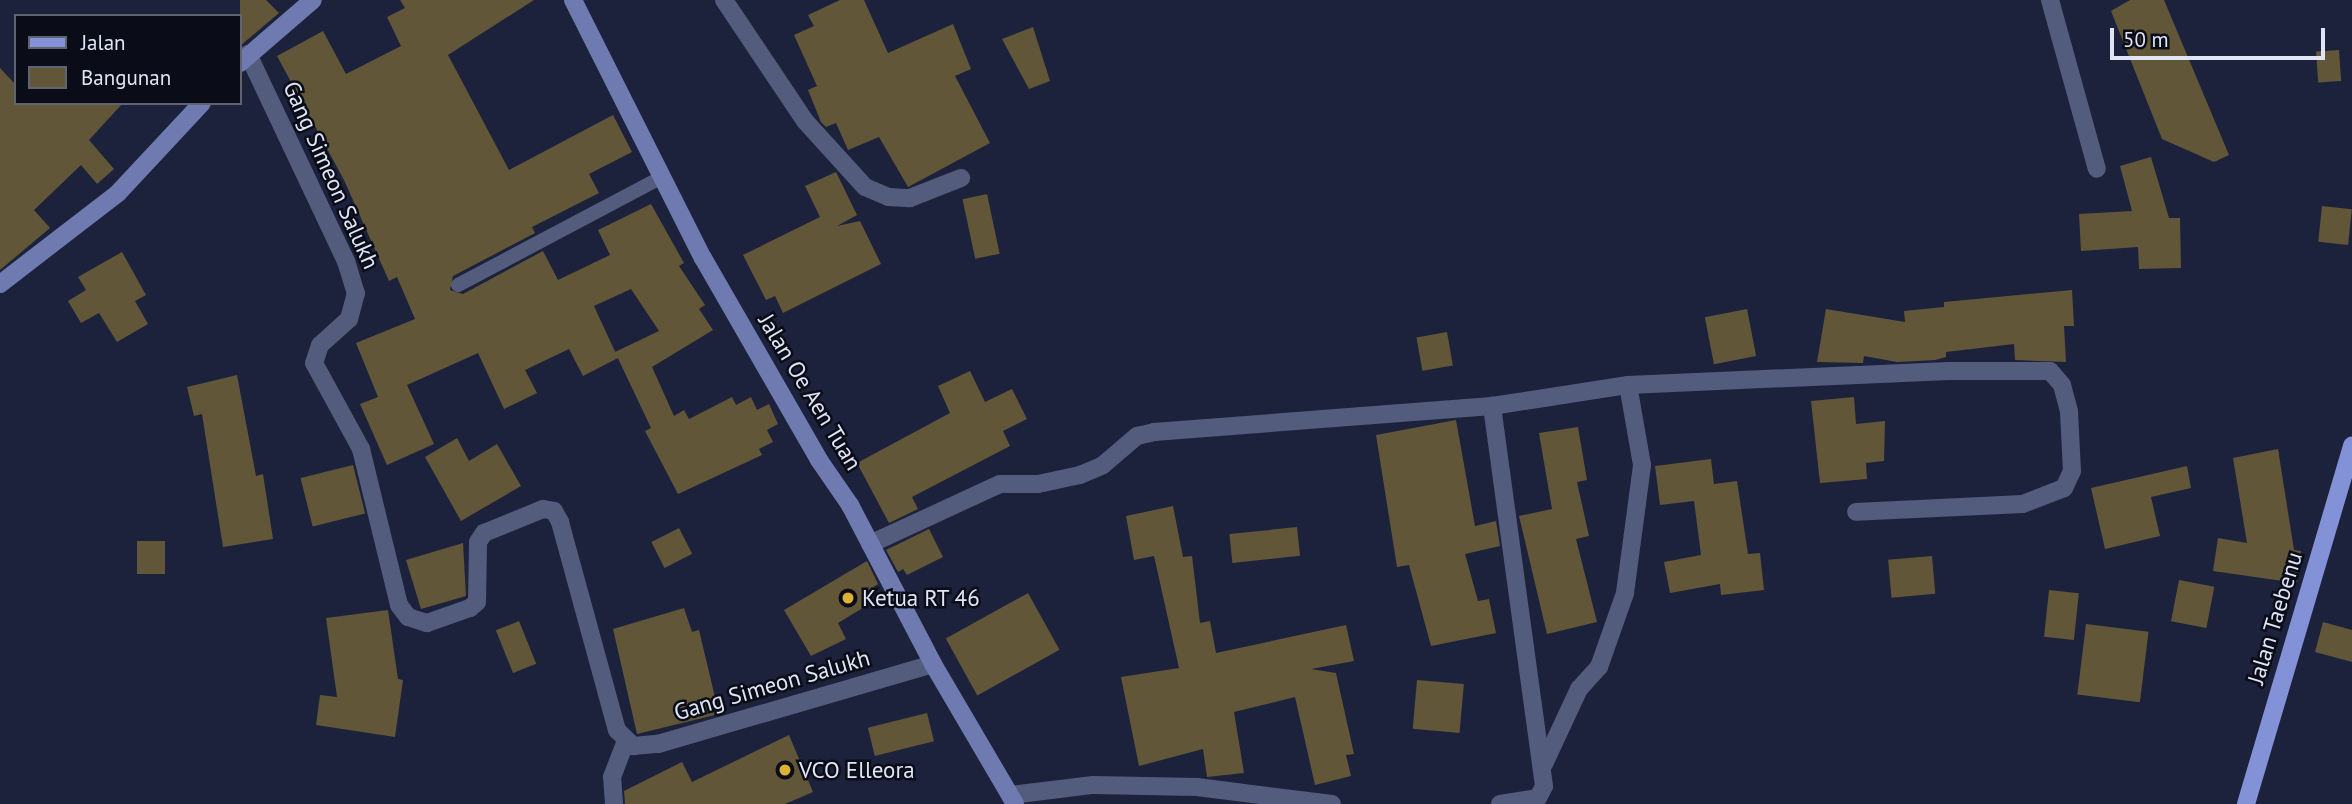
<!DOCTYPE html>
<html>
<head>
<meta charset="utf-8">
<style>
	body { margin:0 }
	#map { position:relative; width:2352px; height:804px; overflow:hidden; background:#1d223c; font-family:"PT Sans",sans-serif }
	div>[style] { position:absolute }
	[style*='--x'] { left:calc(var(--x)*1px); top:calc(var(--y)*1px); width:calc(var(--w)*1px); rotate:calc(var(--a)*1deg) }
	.building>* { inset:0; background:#615637; transform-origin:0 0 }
	.lane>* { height:14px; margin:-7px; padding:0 7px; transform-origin:7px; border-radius:7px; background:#545c7d }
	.street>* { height:18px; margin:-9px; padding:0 9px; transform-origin:9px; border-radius:9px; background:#545c7d }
	.secondary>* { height:18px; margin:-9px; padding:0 9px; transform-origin:9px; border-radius:9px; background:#6f7bb0 }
	.primary>* { height:18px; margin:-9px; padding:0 9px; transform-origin:9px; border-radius:9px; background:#8392d7 }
	.dots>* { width:19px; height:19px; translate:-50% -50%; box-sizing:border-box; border:4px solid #0a0d18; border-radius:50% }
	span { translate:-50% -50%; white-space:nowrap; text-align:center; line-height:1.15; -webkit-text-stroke:5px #0a0d18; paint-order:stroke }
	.street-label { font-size:23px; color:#e0e5f6 }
	.poi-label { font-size:23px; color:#e0e5f6 }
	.left { translate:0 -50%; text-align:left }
	.legend { position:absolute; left:14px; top:14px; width:228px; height:91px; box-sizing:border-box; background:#0a0d18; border:2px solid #606371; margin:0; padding:9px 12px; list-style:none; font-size:21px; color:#e0e5f6 }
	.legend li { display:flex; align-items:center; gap:14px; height:35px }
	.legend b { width:35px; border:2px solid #606371 }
	.scale { position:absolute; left:2110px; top:28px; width:215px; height:32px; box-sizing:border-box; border:4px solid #e0e5f6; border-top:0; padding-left:9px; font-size:21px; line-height:24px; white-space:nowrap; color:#e0e5f6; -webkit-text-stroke:5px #0a0d18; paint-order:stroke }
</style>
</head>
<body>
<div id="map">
	<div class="building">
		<div style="clip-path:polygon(240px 0,266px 0,279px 13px,240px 46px)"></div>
		<div style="clip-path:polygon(400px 0,534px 0,448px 55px,509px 170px,613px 115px,632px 152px,589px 174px,599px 193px,532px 227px,535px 233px,453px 276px,450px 290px,463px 294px,543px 251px,558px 280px,610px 255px,598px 230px,651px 204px,684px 263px,679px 266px,705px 305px,699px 309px,713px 330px,652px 367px,674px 416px,684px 410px,689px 419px,732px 397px,736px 405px,751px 397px,757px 410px,769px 404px,778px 424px,767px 430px,773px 442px,759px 449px,762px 455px,678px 494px,645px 431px,651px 428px,615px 352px,659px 331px,631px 289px,594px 306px,618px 358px,583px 376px,569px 349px,525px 370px,537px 393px,504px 409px,478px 353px,407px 385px,434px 444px,387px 465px,360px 404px,378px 397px,356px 343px,415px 319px,397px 277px,389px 281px,344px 180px,277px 56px,323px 31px,346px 74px,401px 46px,387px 17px,405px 8px)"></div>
		<div style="clip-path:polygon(840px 0,864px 0,888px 53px,953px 24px,971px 69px,955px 76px,990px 143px,908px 187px,879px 137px,848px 150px,836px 123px,826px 127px,821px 122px,808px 90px,817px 86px,794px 35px,814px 26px,808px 15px)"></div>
		<div style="clip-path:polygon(2130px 0,2164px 0,2229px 155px,2214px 162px,2162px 139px,2111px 11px)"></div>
		<div style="clip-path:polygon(1033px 27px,1050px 81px,1029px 89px,1002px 39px)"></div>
		<div style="left:2339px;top:50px;width:31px;height:23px;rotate:86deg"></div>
		<div style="clip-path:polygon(0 68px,16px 85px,16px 103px,123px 103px,89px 140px,114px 169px,97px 184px,81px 165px,34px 210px,50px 228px,0 270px)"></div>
		<div style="clip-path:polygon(2151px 157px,2169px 218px,2180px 218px,2181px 268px,2139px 269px,2138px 247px,2081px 251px,2079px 214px,2132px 211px,2120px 166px)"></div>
		<div style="clip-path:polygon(836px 172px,857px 215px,837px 226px,860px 221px,881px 264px,783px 313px,775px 296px,766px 300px,743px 255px,820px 217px,805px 186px)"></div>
		<div style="left:987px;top:194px;width:61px;height:25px;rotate:78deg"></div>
		<div style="left:2322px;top:206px;width:30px;height:36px;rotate:6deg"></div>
		<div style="clip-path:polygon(122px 252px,146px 295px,135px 301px,148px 324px,117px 342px,99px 313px,81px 323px,68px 301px,86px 290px,78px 277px)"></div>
		<div style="clip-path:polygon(2072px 290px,2074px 326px,2064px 326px,2066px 362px,2015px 360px,2014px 344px,1946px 352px,1946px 357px,1935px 360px,1897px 362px,1864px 356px,1863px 363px,1817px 362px,1826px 309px,1905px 322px,1904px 311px,1944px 307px,1944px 302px)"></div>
		<div style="left:1747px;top:309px;width:48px;height:43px;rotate:79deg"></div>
		<div style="left:1447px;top:332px;width:34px;height:31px;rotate:80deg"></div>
		<div style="clip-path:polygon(970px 371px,985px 402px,1012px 389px,1027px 419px,1003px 431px,1010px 446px,912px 497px,918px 509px,889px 523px,857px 463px,950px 413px,938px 386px)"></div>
		<div style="clip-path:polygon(237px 375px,256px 476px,263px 474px,273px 539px,223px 547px,202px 414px,194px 416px,187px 387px)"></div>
		<div style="clip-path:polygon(1854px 397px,1856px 424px,1885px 421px,1884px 461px,1866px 463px,1867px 479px,1820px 483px,1811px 401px)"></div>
		<div style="clip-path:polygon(1456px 420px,1475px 526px,1496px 521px,1500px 546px,1465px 554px,1478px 601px,1489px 599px,1496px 633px,1431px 646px,1409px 565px,1397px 567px,1376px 435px)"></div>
		<div style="clip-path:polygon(1578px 427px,1587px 480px,1577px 482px,1589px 536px,1576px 539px,1597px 622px,1547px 634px,1519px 516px,1552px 509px,1539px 433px)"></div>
		<div style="clip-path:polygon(457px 438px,469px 461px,497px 444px,521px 486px,461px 521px,425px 457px)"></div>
		<div style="clip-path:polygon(2278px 449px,2294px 550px,2301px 551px,2297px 583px,2213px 571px,2218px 538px,2247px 543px,2233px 458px)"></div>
		<div style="clip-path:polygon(1711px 459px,1714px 484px,1737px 481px,1748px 554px,1760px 553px,1764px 590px,1721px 595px,1720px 584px,1670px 593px,1664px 562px,1701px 555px,1694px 501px,1660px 505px,1655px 466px)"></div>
		<div style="left:353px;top:465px;width:50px;height:54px;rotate:76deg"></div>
		<div style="clip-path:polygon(2187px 466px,2191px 488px,2151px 497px,2160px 536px,2105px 549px,2091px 488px)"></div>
		<div style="clip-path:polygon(1173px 506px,1183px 557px,1192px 556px,1200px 623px,1210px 621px,1216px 653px,1346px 625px,1354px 661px,1311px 669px,1336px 673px,1354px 754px,1346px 755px,1351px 776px,1315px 785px,1295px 697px,1234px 712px,1244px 773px,1207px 777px,1203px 749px,1139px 766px,1121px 677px,1179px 668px,1154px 556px,1134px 560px,1126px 516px)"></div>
		<div style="left:1297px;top:527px;width:29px;height:68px;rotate:84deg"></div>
		<div style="left:679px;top:528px;width:29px;height:31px;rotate:63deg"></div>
		<div style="clip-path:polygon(929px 529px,943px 557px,907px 575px,903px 569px,898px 572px,886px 550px)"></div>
		<div style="left:137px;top:541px;width:28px;height:33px"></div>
		<div style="clip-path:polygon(463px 543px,466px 596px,421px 609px,406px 560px)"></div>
		<div style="left:1932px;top:556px;width:38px;height:44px;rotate:85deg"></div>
		<div style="clip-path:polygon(867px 561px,878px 584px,865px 593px,871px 603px,838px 623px,846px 639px,811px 656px,784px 610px)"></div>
		<div style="left:2179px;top:580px;width:36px;height:42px;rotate:11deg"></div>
		<div style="left:2049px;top:590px;width:30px;height:47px;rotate:6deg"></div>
		<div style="left:1028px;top:593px;width:65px;height:94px;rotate:61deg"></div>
		<div style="clip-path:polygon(684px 608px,692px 632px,699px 630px,719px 714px,637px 734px,613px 629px)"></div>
		<div style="clip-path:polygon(388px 610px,398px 679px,403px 680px,395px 737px,316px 725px,320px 695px,337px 697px,326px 618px)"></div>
		<div style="left:519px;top:621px;width:46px;height:25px;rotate:68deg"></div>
		<div style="clip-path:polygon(2323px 622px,2352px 630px,2352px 662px,2315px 652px)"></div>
		<div style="left:2086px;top:624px;width:63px;height:71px;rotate:7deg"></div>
		<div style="left:1417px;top:680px;width:47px;height:49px;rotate:5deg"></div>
		<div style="left:927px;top:713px;width:29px;height:61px;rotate:76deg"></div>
		<div style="clip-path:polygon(789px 735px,813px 792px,785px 804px,625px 804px,624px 791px,682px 762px,692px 782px)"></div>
	</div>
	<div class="lane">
		<div style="--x:458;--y:285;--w:229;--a:-27.9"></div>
	</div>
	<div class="street">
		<div style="--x:724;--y:0;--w:146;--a:56.2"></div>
		<div style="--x:805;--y:121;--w:89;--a:47.7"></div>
		<div style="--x:865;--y:187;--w:25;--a:23"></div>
		<div style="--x:888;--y:197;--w:22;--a:3"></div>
		<div style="--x:910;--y:198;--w:55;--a:-21.4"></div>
		<div style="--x:2050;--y:0;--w:175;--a:74.5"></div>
		<div style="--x:248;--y:54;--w:229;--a:64.7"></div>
		<div style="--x:346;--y:261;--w:34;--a:73"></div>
		<div style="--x:356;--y:293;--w:27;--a:105"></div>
		<div style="--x:349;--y:319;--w:39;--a:138"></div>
		<div style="--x:320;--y:345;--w:19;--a:108"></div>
		<div style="--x:314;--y:363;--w:98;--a:61.3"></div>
		<div style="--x:361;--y:449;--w:161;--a:76.3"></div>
		<div style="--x:399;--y:605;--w:15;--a:53"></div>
		<div style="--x:408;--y:617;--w:20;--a:18"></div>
		<div style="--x:427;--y:623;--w:46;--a:-19.2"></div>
		<div style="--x:470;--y:608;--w:9;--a:-41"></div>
		<div style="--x:477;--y:602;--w:60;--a:-89"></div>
		<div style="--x:478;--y:542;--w:11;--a:-56"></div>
		<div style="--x:484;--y:533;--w:64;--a:-22.1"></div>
		<div style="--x:543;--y:509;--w:11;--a:10"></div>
		<div style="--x:554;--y:511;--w:13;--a:61"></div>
		<div style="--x:560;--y:522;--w:216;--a:74.7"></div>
		<div style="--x:617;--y:730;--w:23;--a:45"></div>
		<div style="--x:633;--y:746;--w:25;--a:-5"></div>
		<div style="--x:658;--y:744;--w:286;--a:-16.2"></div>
		<div style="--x:870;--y:544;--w:143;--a:-24.8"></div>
		<div style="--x:1000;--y:484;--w:38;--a:0"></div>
		<div style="--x:1038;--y:484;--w:43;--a:-12.1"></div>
		<div style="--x:1080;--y:475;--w:25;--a:-23"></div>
		<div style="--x:1103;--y:465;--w:45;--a:-40.5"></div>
		<div style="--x:1137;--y:436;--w:17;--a:-13"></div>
		<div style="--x:1154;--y:432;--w:339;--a:-4.4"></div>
		<div style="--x:1544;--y:764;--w:83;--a:-65"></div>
		<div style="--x:1579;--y:689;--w:30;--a:-48"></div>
		<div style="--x:1599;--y:667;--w:78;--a:-70.6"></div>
		<div style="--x:1625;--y:593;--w:129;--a:-82.4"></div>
		<div style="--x:1642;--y:465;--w:81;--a:-99.9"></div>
		<div style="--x:1011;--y:795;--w:83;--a:-7"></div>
		<div style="--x:1093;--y:785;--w:104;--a:1.1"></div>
		<div style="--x:1197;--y:787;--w:136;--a:7.2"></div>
		<div style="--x:614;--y:804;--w:27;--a:-94"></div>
		<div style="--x:612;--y:777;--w:40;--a:-69"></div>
		<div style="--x:1500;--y:804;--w:38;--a:-9"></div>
		<div style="--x:1538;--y:798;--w:13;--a:-63"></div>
		<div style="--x:1544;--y:786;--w:384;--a:-97.8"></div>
		<div style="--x:1492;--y:406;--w:138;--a:-8.8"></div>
		<div style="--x:1628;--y:385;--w:321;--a:-2.5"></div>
		<div style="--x:1949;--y:371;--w:101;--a:0"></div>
		<div style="--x:2050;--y:371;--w:18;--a:49"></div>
		<div style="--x:2062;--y:385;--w:28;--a:75"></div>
		<div style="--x:2069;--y:412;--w:59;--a:87.1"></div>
		<div style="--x:2072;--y:471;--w:19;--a:115"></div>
		<div style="--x:2064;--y:488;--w:44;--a:158.7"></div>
		<div style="--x:2023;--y:504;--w:167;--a:177.3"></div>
	</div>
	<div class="secondary">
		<div style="--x:573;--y:0;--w:289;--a:63.3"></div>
		<div style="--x:703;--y:258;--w:233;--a:60.1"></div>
		<div style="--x:819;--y:460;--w:55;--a:55.4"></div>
		<div style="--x:850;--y:505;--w:179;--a:62.4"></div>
		<div style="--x:933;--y:664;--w:162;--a:59.6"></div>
		<div style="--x:240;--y:63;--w:96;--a:-40.8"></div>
		<div style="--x:0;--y:284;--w:149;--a:-37.6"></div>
		<div style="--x:118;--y:193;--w:123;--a:-47"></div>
	</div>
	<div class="primary">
		<div style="--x:2246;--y:804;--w:374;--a:-73.5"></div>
	</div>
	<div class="dots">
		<div style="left:848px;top:598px;background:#dbb233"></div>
		<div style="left:785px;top:770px;background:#dbb233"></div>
	</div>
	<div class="street-label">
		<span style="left:331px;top:175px;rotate:66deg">Gang Simeon Salukh</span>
		<span style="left:810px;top:392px;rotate:59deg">Jalan Oe Aen Tuan</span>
		<span style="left:2275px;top:618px;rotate:-73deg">Jalan Taebenu</span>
		<span style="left:772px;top:685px;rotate:-16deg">Gang Simeon Salukh</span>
	</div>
	<div class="poi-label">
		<span class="left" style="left:862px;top:598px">Ketua RT 46</span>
		<span class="left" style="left:799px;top:770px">VCO Elleora</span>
	</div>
	<ul class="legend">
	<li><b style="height:9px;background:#8392d7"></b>Jalan</li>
	<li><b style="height:19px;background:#615637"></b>Bangunan</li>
	</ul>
	<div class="scale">50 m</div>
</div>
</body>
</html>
